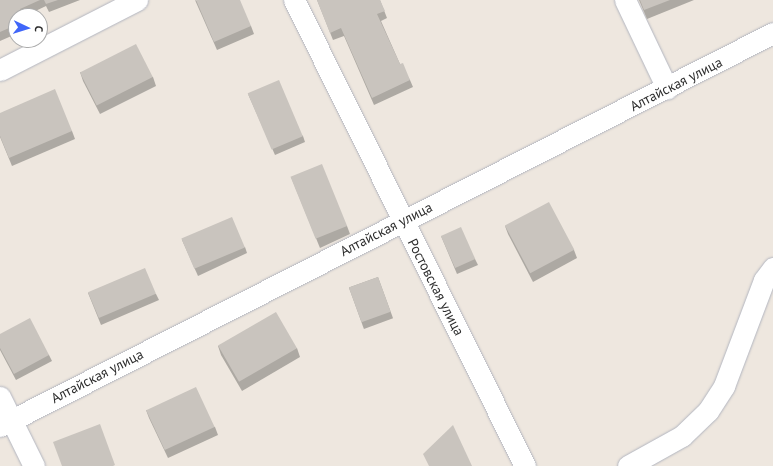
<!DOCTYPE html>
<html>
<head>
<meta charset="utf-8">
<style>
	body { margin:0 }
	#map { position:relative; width:773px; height:466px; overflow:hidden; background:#eee7df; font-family:"PT Sans",sans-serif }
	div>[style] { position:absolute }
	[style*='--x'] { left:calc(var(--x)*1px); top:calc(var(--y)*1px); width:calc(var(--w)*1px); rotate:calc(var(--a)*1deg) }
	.roads { filter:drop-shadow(0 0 1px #b2b5bf) drop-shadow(0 0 1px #b2b5bf) }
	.minor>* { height:21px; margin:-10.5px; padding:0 10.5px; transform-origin:10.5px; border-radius:10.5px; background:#fff }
	.wall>* { inset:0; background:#ada9a3; transform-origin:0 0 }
	.building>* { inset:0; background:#c9c4be; transform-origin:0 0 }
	span { translate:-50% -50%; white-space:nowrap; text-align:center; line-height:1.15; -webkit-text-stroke:3px #fff; paint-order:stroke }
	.street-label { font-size:14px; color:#2c2c2c }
	.north { position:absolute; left:8px; top:8px; width:40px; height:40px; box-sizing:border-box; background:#fff; border:1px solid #ababab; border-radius:50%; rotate:94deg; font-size:11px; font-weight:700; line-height:16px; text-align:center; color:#2c2c2c }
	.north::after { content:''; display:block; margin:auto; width:14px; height:18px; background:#4066f9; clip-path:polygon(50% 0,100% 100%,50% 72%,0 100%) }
</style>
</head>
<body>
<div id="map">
	<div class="roads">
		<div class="minor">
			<div style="--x:294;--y:0;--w:520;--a:63.63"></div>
			<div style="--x:625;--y:0;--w:98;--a:64.5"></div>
			<div style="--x:0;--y:70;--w:154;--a:-27.1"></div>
			<div style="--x:0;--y:397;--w:77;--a:63.8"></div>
			<div style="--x:0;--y:426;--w:867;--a:-26.95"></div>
			<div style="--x:628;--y:466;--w:62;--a:-29.1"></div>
			<div style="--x:682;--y:436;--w:36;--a:-44"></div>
			<div style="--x:708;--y:411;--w:30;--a:-57"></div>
			<div style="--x:724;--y:386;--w:113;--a:-69.3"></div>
			<div style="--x:764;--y:280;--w:15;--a:-53"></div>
		</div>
	</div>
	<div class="wall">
		<div style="clip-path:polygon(0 0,80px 0,49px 12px,46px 6px,25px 16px,16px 16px,16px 34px,0 41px)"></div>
		<div style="clip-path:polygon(195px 0,251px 26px,254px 34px,217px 50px)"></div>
		<div style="clip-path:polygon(317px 0,380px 0,387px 18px,381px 21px,400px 64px,410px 80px,413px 87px,374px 105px,344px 36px,333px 40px)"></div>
		<div style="clip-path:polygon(639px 0,694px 0,647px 19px)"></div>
		<div style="clip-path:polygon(80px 72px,153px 77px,156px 86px,100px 114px,83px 81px)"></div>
		<div style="clip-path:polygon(248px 94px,303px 136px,305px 142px,275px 155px)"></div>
		<div style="clip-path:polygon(0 113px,72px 131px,75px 139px,12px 166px,0 137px)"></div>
		<div style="clip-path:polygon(291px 177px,347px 226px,350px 234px,320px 248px)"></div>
		<div style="clip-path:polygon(505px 226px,574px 250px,577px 258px,533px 282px,508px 234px)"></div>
		<div style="clip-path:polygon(441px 236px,475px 259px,478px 265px,457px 274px)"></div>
		<div style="clip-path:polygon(182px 240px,245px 247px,247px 253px,198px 276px)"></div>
		<div style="left:378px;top:277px;width:44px;height:31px;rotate:70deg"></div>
		<div style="clip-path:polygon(88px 293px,156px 294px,159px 300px,101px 325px)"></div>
		<div style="clip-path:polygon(0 334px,49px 355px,52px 361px,16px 380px,0 350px)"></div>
		<div style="clip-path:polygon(218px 346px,297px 348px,300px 357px,242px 391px,221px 355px)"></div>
		<div style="clip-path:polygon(146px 410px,215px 427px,218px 435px,168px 458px,149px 418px)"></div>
	</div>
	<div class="building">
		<div style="clip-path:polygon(0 0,40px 0,20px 9px,22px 14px,14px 17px,16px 22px,16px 25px,0 32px)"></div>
		<div style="clip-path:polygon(44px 0,58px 0,46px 4px)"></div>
		<div style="clip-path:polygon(196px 0,240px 0,251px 26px,214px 42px)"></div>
		<div style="clip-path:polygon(317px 0,380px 0,385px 11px,377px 14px,400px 64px,403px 63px,410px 80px,372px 98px,341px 28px,330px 33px)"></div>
		<div style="clip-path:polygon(640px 0,670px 0,644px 10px)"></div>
		<div style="left:136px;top:44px;width:37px;height:63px;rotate:63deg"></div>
		<div style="left:279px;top:80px;width:61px;height:34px;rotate:67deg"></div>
		<div style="clip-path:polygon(55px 89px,72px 131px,9px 158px,0 136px,0 113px)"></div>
		<div style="left:322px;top:164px;width:67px;height:34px;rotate:68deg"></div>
		<div style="left:549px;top:202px;width:54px;height:50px;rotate:62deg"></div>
		<div style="left:232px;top:217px;width:33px;height:55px;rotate:67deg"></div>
		<div style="left:461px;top:227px;width:35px;height:22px;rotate:66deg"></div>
		<div style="left:145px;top:268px;width:28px;height:62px;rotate:67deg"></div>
		<div style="left:378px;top:277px;width:37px;height:31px;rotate:70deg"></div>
		<div style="left:276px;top:312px;width:42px;height:67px;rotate:60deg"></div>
		<div style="clip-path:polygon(30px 318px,49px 355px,14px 374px,0 348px,0 334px)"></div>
		<div style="left:196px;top:387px;width:44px;height:55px;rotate:65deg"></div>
		<div style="clip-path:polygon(100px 424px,115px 465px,113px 466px,62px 466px,53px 442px)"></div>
		<div style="clip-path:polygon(453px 425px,472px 466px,429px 466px,423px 454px)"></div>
	</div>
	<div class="street-label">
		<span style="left:676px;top:84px;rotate:-27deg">Алтайская улица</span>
		<span style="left:386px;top:229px;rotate:-27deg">Алтайская улица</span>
		<span style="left:436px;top:287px;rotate:63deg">Ростовская улица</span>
		<span style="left:97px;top:376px;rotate:-27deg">Алтайская улица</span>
	</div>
	<div class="north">С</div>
</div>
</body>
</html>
